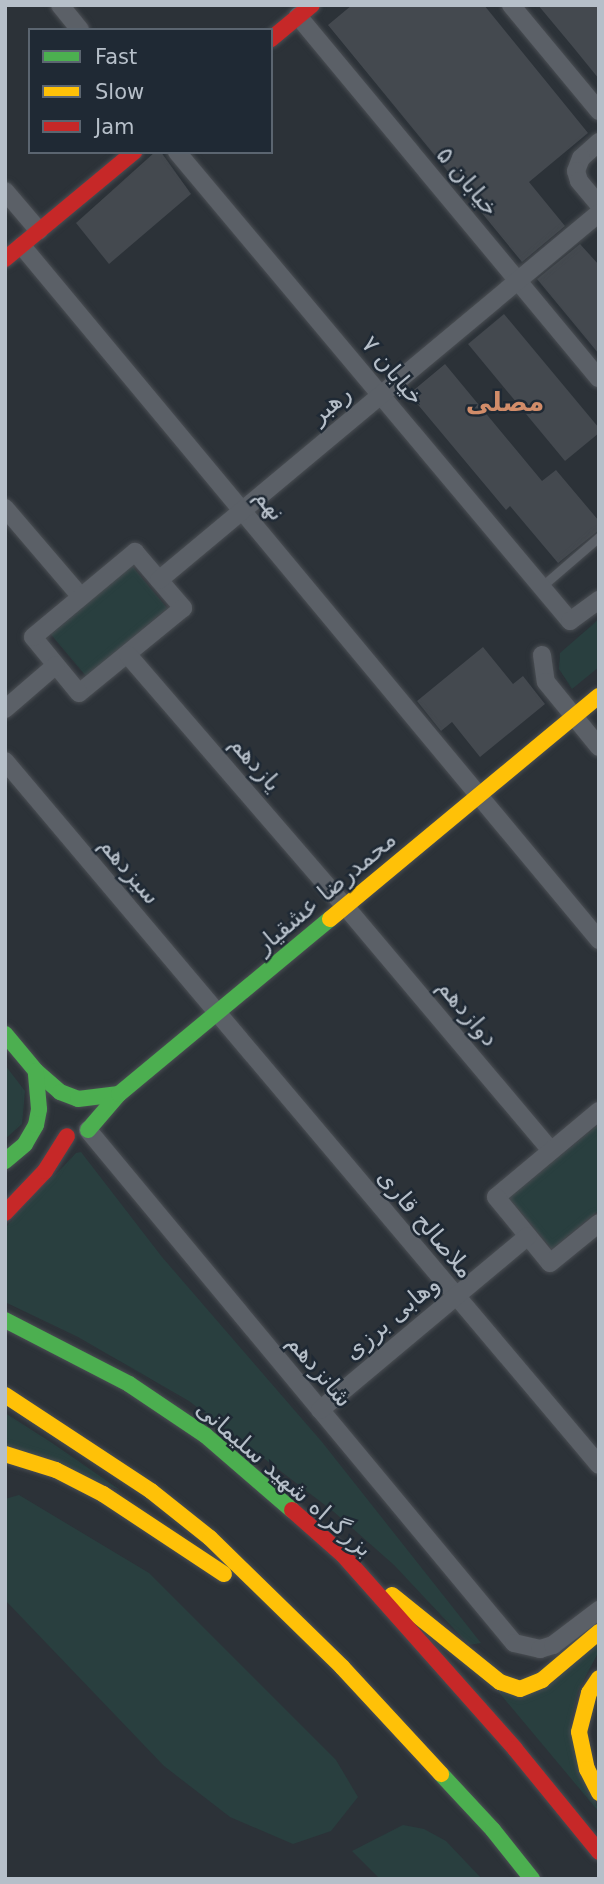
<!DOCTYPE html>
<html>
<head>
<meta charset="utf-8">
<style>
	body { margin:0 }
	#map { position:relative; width:604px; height:1884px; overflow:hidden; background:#2c3238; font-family:"DejaVu Sans","Noto Naskh Arabic",sans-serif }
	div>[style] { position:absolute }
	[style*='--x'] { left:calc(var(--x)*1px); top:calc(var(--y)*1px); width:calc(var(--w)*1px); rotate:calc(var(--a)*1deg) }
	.green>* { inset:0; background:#293f3f; transform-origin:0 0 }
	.building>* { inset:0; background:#44494f }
	.roads { filter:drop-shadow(0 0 2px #4a4e53) drop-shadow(0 0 2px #4a4e53) }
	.lane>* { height:9px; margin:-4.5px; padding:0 4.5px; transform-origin:4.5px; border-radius:4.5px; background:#5b6067 }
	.street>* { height:18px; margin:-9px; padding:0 9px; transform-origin:9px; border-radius:9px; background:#5b6067 }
	.fast>* { height:16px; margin:-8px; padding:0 8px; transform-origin:8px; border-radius:8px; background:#4caf50 }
	.slow>* { height:16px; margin:-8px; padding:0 8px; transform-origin:8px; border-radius:8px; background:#ffc107 }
	.jam>* { height:16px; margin:-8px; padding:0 8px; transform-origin:8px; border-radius:8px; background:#c62828 }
	span { translate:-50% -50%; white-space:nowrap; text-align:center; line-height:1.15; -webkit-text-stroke:5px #1f2934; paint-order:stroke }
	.street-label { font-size:24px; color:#b6bfc9 }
	.neighbourhood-label { font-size:26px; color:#d18c69; font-weight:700 }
	.frame { position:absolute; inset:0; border:7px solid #b6bfc9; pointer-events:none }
	.legend { position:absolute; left:28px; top:28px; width:245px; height:126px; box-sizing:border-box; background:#1f2934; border:2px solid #5b6570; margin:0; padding:9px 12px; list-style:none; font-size:21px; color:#b6bfc9 }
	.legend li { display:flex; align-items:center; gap:14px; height:35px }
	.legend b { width:35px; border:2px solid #5b6570 }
</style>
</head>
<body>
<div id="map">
	<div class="green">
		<div style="left:132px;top:566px;width:55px;height:106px;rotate:50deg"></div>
		<div style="clip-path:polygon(599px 619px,599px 667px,572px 689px,559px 669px,560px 653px)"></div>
		<div style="clip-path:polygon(5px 1065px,25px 1091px,22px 1124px,5px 1139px)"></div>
		<div style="clip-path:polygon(599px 1124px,599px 1210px,552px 1249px,509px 1198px)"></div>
		<div style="clip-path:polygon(81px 1152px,162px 1257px,322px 1442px,481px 1643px,469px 1645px,394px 1565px,334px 1512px,189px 1401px,78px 1337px,5px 1302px,5px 1228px,76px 1153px)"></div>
		<div style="clip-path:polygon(5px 1413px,52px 1443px,120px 1490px,5px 1448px)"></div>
		<div style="clip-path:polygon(19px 1495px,149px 1573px,336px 1760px,358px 1797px,331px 1831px,293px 1844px,230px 1817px,164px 1766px,5px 1600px,5px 1499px)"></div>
		<div style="clip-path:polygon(599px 1638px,599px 1651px,578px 1691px,570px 1725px,599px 1812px,491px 1683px,502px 1691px)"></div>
		<div style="clip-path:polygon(403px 1825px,424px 1829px,446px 1841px,482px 1879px,380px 1879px,352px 1851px)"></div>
	</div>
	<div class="building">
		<div style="clip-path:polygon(352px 5px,484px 5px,588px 133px,529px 182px,565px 226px,522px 262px,328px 25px)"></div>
		<div style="clip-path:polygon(538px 5px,599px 5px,599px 79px,573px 47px)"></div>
		<div style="clip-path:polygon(155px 152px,161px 152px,191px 194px,109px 264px,76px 223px)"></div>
		<div style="clip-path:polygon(580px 244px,599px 265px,599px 354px,537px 279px)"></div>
		<div style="clip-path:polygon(504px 314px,599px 428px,599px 433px,565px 461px,468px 344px)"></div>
		<div style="clip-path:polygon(445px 364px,542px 481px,556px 470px,599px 521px,599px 530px,558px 563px,510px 506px,506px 510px,409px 394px)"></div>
		<div style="clip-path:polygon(483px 647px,513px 684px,523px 676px,545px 704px,480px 757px,452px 722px,441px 731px,417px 701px)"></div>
	</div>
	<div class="roads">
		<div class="lane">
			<div style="--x:541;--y:587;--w:77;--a:-40.8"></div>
		</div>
		<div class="street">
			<div style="--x:60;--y:5;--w:32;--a:51"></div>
			<div style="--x:511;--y:5;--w:138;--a:50.3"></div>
			<div style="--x:298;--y:16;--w:471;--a:50.3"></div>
			<div style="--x:599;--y:142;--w:24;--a:138"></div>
			<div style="--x:581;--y:158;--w:14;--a:111"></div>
			<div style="--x:576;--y:171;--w:10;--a:73"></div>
			<div style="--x:579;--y:181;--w:31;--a:50"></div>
			<div style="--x:177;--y:152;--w:612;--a:50.04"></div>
			<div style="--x:570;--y:621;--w:36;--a:-36"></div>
			<div style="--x:5;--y:191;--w:52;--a:49.6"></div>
			<div style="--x:22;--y:246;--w:903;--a:50.26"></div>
			<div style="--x:5;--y:508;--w:117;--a:49.5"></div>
			<div style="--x:135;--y:552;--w:74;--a:49.4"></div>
			<div style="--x:183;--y:608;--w:134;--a:140.7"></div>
			<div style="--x:79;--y:693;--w:72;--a:-129.4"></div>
			<div style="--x:33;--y:637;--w:133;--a:-39.8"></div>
			<div style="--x:159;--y:580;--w:573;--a:-39.83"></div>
			<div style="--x:128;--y:655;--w:332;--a:49.2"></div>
			<div style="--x:345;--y:906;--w:320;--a:49.9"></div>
			<div style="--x:542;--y:655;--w:27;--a:82"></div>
			<div style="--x:546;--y:682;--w:84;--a:50.8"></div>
			<div style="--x:5;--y:709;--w:67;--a:-40.8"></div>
			<div style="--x:5;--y:761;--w:921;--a:49.84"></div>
			<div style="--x:599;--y:1111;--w:134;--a:140.1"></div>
			<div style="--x:496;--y:1197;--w:85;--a:50.7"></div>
			<div style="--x:550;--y:1263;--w:63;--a:-39.2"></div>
			<div style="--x:88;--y:1130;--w:667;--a:50.29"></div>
			<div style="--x:514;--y:1643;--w:27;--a:13"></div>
			<div style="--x:540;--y:1649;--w:14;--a:-17"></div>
			<div style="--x:553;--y:1645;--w:58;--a:-37.3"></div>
			<div style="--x:320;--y:1410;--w:271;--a:-39.9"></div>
		</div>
		<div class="fast">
			<div style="--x:5;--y:1034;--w:48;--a:50"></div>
			<div style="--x:36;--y:1071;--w:32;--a:41"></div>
			<div style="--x:60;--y:1092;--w:19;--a:21"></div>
			<div style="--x:78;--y:1099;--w:41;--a:-7"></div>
			<div style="--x:88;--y:1130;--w:48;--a:-49.3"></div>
			<div style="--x:119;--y:1094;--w:274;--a:-39.7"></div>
			<div style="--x:5;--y:1161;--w:26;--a:-40"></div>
			<div style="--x:25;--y:1144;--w:22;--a:-60"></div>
			<div style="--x:36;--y:1125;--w:16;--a:-79"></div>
			<div style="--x:39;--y:1109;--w:38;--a:-95"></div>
			<div style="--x:5;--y:1320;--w:140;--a:27.3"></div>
			<div style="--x:129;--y:1384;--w:92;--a:33.9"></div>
			<div style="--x:205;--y:1435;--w:115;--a:40.8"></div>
			<div style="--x:441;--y:1774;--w:76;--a:47.1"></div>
			<div style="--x:493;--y:1830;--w:63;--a:51.5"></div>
		</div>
		<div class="slow">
			<div style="--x:330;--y:919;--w:349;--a:-39.7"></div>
			<div style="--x:5;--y:1395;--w:175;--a:33.3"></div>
			<div style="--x:151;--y:1491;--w:75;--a:38.5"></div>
			<div style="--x:210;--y:1538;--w:185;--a:44.3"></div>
			<div style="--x:342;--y:1667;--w:146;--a:47.2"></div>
			<div style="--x:5;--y:1454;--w:53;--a:17.4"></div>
			<div style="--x:56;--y:1470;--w:53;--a:27.1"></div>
			<div style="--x:103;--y:1494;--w:145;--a:33.5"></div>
			<div style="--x:392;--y:1595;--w:139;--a:38.9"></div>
			<div style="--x:500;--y:1682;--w:21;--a:19"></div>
			<div style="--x:520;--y:1689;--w:24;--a:-22"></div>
			<div style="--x:542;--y:1680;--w:75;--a:-40.1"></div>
			<div style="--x:599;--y:1678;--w:18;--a:124"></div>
			<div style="--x:589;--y:1693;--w:40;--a:104.4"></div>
			<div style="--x:579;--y:1732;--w:38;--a:78"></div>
			<div style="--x:587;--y:1769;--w:27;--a:63"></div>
		</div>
		<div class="jam">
			<div style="--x:271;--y:39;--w:53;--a:-39.7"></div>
			<div style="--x:5;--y:259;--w:168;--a:-39.7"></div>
			<div style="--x:5;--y:1213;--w:58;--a:-46.4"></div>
			<div style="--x:45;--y:1171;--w:41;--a:-57.8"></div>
			<div style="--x:292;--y:1510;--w:68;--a:41.4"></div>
			<div style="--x:343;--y:1555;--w:259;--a:48.4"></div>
			<div style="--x:515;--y:1749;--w:133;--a:50.8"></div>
		</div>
	</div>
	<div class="street-label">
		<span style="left:467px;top:182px;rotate:50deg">خیابان ۵</span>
		<span style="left:392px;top:371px;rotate:50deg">خیابان ۷</span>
		<span style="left:331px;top:405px;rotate:-40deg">رهبر</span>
		<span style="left:269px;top:505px;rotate:50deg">نهم</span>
		<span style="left:255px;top:764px;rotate:49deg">یازدهم</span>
		<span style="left:129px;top:871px;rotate:50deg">سیزدهم</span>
		<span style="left:326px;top:893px;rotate:-40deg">محمدرضا عشقیار</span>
		<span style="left:467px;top:1013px;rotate:50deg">دوازدهم</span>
		<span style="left:425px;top:1224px;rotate:50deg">ملاصالح قاری</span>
		<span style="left:392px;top:1318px;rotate:-40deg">وهابی برزی</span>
		<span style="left:319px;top:1371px;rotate:50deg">شانزدهم</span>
		<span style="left:284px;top:1479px;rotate:41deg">بزرگراه شهید سلیمانی</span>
	</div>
	<div class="neighbourhood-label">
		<span style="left:505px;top:403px">مصلی</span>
	</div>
	<div class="frame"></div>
	<ul class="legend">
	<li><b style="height:9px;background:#4caf50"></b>Fast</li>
	<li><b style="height:9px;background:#ffc107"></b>Slow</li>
	<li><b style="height:9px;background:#c62828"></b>Jam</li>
	</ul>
</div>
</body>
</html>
